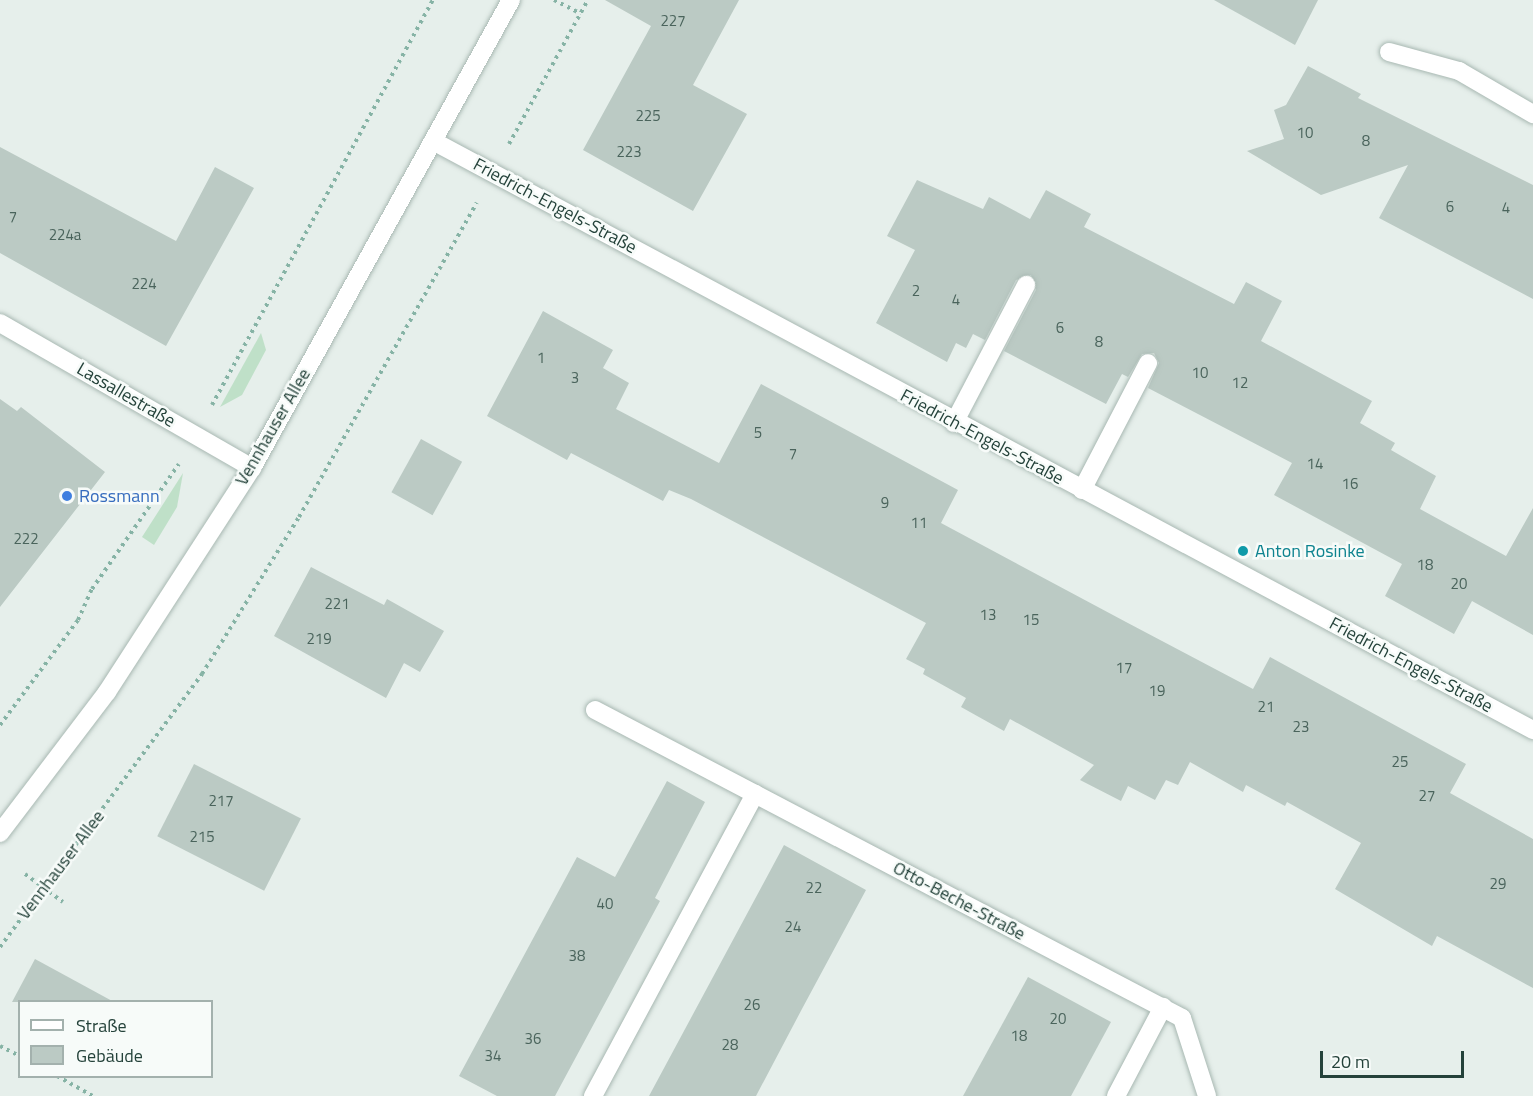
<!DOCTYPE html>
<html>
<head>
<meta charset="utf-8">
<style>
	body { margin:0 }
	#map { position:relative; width:1533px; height:1096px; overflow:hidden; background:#e6efeb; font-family:"Titillium Web",sans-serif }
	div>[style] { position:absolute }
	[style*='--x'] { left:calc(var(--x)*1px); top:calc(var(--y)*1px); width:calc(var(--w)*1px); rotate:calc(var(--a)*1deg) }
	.green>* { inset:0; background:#bfe0c8 }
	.building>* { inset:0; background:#bbcac4; transform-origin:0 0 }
	.path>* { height:4px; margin-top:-2px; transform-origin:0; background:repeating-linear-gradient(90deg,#86b3a5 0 3px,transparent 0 7.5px) }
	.roads { filter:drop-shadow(0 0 2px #a8b8b2) drop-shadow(0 0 2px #a8b8b2) }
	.lane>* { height:18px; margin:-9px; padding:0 9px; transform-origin:9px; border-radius:9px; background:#fff }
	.street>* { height:18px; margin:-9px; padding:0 9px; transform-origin:9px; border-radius:9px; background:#fff }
	.secondary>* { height:18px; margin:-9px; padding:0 9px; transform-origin:9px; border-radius:9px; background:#fff }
	.dots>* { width:16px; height:16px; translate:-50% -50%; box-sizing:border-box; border:3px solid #f7fbf9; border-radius:50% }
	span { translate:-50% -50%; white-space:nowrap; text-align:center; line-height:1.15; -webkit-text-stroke:5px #f7fbf9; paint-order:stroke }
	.number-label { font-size:15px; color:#4a645c }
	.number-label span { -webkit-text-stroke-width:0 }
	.street-label { font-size:18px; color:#24423a }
	.shop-label { font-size:18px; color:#366cbe }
	.left { translate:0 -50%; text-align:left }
	.culture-label { font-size:18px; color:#0d838f }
	.legend { position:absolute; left:18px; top:1000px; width:195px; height:78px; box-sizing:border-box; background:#f7fbf9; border:2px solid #a3b1ad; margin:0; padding:8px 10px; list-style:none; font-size:18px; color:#24423a }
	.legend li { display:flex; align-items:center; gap:12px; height:30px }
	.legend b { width:30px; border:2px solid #a3b1ad }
	.scale { position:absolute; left:1320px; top:1051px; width:144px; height:27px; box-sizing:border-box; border:3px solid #24423a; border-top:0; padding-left:8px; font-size:18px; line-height:21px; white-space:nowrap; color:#24423a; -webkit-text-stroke:4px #f7fbf9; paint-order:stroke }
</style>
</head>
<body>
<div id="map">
	<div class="green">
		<div style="clip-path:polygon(261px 333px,266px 350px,242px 395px,220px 407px)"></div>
		<div style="clip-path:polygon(183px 473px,177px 507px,154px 545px,142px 537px)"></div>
	</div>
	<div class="building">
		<div style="clip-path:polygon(605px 0,739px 0,693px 85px,747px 114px,693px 211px,583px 150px,651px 26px)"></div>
		<div style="clip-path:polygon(1214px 0,1318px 0,1295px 45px)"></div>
		<div style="clip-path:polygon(1308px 66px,1361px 94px,1358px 98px,1533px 185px,1533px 299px,1379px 218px,1408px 165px,1321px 195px,1247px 151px,1284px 139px,1274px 110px,1286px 105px)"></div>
		<div style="clip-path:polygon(0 147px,176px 241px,215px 167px,254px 188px,166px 346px,0 253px)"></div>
		<div style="clip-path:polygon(917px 180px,983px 209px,989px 197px,1030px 219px,1046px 190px,1091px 214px,1084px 227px,1234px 304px,1246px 282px,1282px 301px,1261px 341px,1372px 401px,1360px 423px,1395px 443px,1391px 450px,1436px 476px,1420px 509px,1506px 556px,1533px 508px,1533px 635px,1472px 601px,1454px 634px,1385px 596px,1402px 564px,1274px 495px,1292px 463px,1148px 388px,1159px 363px,1154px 353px,1142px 354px,1128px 377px,1122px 374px,1106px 404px,1004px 351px,1036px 290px,1031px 275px,1016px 280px,985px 340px,973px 334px,966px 348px,956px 343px,947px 362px,876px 323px,915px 250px,887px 236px)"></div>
		<div style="clip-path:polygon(543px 311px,613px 350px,603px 368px,629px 383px,616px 409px,719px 463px,761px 384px,958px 490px,941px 523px,1126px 622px,1253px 689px,1270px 657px,1466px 764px,1450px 793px,1533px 839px,1533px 988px,1437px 936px,1432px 946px,1335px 889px,1361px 843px,1287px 802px,1285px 806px,1246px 785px,1243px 792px,1190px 762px,1178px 785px,1166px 780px,1155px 800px,1128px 786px,1121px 801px,1080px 780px,1094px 765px,1010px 719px,1004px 731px,961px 707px,966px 698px,923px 674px,925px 669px,906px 659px,926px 623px,691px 499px,669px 490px,663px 501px,571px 453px,567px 460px,487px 416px)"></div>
		<div style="clip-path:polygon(0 399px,17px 411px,21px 407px,105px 472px,0 607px)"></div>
		<div style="left:421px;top:439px;width:47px;height:61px;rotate:29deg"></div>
		<div style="clip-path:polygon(311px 567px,384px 605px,387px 599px,444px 631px,420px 672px,404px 663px,386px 698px,274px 636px)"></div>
		<div style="left:194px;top:764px;width:120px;height:81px;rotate:27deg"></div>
		<div style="clip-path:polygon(667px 781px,705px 802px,655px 898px,660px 901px,555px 1096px,497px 1096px,459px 1076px,577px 857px,615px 877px)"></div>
		<div style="clip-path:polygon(784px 845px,866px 890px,803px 1007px,756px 1096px,649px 1096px)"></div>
		<div style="clip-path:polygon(35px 959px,114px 1002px,12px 1002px)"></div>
		<div style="clip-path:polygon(1028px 977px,1111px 1022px,1071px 1096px,963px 1096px)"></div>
	</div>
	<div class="path">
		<div style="--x:554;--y:0;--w:30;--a:27"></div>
		<div style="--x:509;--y:144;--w:164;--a:-61.3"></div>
		<div style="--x:212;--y:405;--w:461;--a:-61.4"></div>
		<div style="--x:0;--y:725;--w:131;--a:-53.4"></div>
		<div style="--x:78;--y:620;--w:34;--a:-66"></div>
		<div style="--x:92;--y:589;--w:152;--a:-55.2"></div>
		<div style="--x:25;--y:874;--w:47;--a:36.4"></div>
		<div style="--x:0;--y:947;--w:340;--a:-53.5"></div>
		<div style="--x:202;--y:674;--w:185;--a:-58.3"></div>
		<div style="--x:299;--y:517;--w:361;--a:-60.5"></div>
		<div style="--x:0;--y:1046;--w:22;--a:27"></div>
		<div style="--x:57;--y:1076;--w:41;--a:29.1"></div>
	</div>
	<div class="roads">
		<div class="lane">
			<div style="--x:954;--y:423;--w:156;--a:-62.4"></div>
			<div style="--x:1082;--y:490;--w:143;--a:-62.5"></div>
		</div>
		<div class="street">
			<div style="--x:1389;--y:52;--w:73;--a:15.2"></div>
			<div style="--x:1459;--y:71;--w:86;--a:30.2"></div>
			<div style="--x:433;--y:141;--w:1248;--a:28.17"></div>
			<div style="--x:0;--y:323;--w:291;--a:29.9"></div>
			<div style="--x:595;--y:710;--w:663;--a:27.69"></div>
			<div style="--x:1182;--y:1018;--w:82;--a:72.2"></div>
			<div style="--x:593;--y:1096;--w:343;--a:-61.8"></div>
			<div style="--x:1116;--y:1096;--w:101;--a:-62.2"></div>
		</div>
		<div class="secondary">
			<div style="--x:0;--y:833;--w:177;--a:-52.8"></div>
			<div style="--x:107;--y:692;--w:267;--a:-57.1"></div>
			<div style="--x:252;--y:468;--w:535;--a:-61.04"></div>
		</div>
	</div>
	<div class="dots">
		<div style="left:67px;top:496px;background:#3f7fe0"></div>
		<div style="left:1243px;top:551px;background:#0f9aa8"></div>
	</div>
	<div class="number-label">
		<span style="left:673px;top:21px">227</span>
		<span style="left:648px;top:116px">225</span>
		<span style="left:1305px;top:133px">10</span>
		<span style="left:1366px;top:141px">8</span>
		<span style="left:629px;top:152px">223</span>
		<span style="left:1450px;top:207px">6</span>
		<span style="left:1506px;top:208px">4</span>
		<span style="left:13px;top:217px">7</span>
		<span style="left:65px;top:235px">224a</span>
		<span style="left:144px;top:284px">224</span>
		<span style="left:916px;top:291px">2</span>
		<span style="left:956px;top:300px">4</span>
		<span style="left:1060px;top:328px">6</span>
		<span style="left:1099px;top:342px">8</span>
		<span style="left:541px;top:358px">1</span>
		<span style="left:1200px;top:373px">10</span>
		<span style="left:575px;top:378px">3</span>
		<span style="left:1240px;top:383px">12</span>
		<span style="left:758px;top:433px">5</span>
		<span style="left:793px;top:454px">7</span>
		<span style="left:1315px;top:464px">14</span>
		<span style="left:1350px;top:484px">16</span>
		<span style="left:885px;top:503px">9</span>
		<span style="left:919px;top:523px">11</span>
		<span style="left:26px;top:539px">222</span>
		<span style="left:1425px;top:565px">18</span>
		<span style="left:1459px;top:584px">20</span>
		<span style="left:337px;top:604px">221</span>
		<span style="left:988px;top:615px">13</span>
		<span style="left:1031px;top:620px">15</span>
		<span style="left:319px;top:639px">219</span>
		<span style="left:1124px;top:668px">17</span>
		<span style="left:1157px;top:691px">19</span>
		<span style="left:1266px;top:707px">21</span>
		<span style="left:1301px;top:727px">23</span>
		<span style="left:1400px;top:762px">25</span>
		<span style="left:1427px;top:796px">27</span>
		<span style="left:221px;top:801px">217</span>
		<span style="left:202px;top:837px">215</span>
		<span style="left:1498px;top:884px">29</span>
		<span style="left:814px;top:888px">22</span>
		<span style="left:605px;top:904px">40</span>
		<span style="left:793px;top:927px">24</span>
		<span style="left:577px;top:956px">38</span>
		<span style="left:752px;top:1005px">26</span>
		<span style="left:1058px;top:1019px">20</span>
		<span style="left:1019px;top:1036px">18</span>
		<span style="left:533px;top:1039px">36</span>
		<span style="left:730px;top:1045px">28</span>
		<span style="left:493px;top:1056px">34</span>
	</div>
	<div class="street-label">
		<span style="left:555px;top:206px;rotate:28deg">Friedrich-Engels-Straße</span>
		<span style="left:126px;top:395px;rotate:30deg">Lassallestraße</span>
		<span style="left:273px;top:427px;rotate:-60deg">Vennhauser Allee</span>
		<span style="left:982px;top:437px;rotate:28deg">Friedrich-Engels-Straße</span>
		<span style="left:1411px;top:665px;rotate:28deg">Friedrich-Engels-Straße</span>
		<span style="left:61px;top:865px;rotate:-53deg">Vennhauser Allee</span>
		<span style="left:959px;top:901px;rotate:28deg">Otto-Beche-Straße</span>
	</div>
	<div class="shop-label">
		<span class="left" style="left:79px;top:496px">Rossmann</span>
	</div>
	<div class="culture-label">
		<span class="left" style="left:1255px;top:551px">Anton Rosinke</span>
	</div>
	<ul class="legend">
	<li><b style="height:8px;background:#fff"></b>Straße</li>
	<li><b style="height:16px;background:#bbcac4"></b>Gebäude</li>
	</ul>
	<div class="scale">20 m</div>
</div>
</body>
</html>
